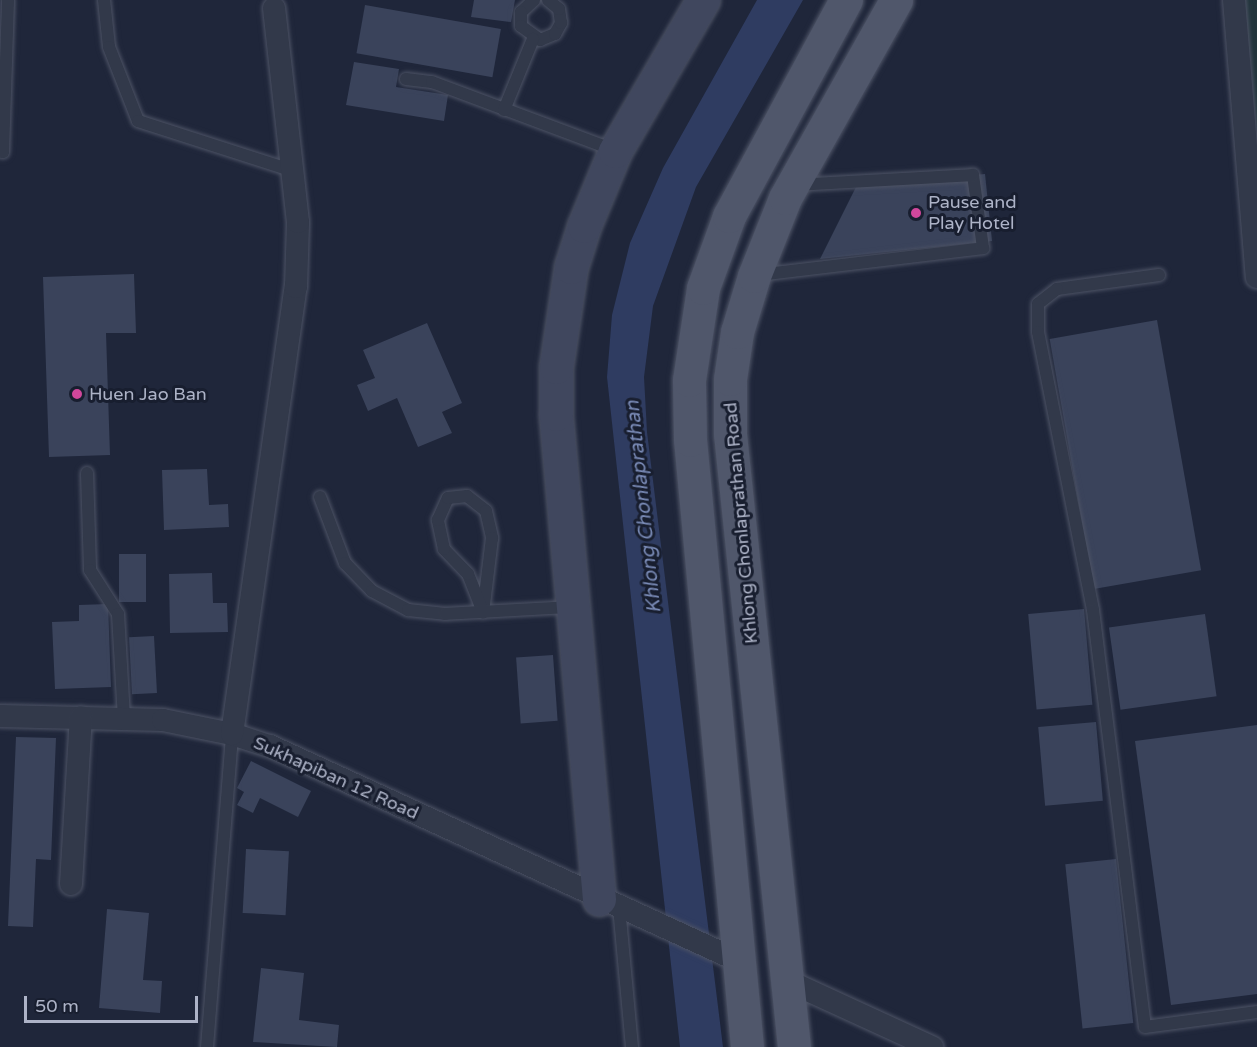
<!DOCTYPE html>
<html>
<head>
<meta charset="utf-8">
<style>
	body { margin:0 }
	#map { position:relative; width:1257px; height:1047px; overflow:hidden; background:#1f263a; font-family:"Varela Round",sans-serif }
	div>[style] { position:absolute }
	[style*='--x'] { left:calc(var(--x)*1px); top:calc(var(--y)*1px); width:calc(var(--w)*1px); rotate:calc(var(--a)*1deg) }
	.green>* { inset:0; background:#21343b }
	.water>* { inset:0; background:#2f3c61 }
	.building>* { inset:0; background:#3a435b; transform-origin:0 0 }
	.roads { filter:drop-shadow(0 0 2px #4d5365) drop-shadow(0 0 2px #4d5365) }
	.lane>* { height:12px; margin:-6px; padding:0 6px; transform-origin:6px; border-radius:6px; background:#32394a }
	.street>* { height:22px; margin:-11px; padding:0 11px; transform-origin:11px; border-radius:11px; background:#32394a }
	.secondary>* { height:33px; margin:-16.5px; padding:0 16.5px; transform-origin:16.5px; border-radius:16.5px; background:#40475e }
	.primary>* { height:33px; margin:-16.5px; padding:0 16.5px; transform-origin:16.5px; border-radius:16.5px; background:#50576b }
	.dots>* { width:16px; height:16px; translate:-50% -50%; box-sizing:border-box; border:3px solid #181e2f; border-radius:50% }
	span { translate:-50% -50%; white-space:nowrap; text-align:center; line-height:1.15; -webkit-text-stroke:6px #181e2f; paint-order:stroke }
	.poi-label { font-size:18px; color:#adb3c7 }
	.left { translate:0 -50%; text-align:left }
	.street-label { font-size:18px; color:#adb3c7 }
	.water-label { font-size:20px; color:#7a8bb7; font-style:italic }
	.scale { position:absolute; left:24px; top:996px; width:174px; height:27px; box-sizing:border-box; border:3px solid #adb3c7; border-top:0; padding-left:8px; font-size:18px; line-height:21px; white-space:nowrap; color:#adb3c7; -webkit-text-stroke:4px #181e2f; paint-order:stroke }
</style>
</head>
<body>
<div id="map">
	<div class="green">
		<div style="clip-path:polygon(1245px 0,1257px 0,1257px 136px)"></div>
	</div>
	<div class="water">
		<div style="clip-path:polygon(757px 0,803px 0,696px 187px,653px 306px,644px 377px,647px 432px,723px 1047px,680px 1047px,607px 377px,612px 315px,630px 243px,663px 168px)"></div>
	</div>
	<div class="building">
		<div style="clip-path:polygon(474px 0,515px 0,511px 22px,471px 17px)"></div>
		<div style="left:365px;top:5px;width:138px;height:49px;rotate:10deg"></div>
		<div style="clip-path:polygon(354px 62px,399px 69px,396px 87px,448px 95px,444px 121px,346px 105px)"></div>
		<div style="clip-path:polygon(985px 174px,992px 241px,820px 259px,857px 185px)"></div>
		<div style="clip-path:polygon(134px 274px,136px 333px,106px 333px,110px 455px,49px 457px,43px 277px)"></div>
		<div style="left:1157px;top:320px;width:254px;height:109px;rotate:80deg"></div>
		<div style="clip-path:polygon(427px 323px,462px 403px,442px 412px,452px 433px,418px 447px,397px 398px,368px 411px,357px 385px,375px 378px,363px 350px)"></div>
		<div style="clip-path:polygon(207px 469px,209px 505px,228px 504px,229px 527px,164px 530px,162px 470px)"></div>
		<div style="left:119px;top:554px;width:27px;height:48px"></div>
		<div style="clip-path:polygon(212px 573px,213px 603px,227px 603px,228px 632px,170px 633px,169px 574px)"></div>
		<div style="clip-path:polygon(108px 604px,111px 687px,55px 689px,52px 622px,79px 621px,79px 605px)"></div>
		<div style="left:1084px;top:609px;width:96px;height:56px;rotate:85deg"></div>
		<div style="left:1205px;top:614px;width:83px;height:97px;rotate:82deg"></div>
		<div style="left:154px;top:636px;width:57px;height:25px;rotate:87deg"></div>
		<div style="left:553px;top:655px;width:66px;height:37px;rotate:86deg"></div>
		<div style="left:1096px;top:722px;width:79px;height:58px;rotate:85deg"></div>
		<div style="clip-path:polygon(1257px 725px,1257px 994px,1171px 1005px,1135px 741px)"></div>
		<div style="clip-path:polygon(16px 737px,56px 738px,51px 860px,36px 859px,33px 927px,8px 926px)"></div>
		<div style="clip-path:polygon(251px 761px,311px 791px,298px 817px,260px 798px,253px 813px,237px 805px,244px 792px,237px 788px)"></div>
		<div style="left:246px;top:849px;width:43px;height:64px;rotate:3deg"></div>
		<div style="left:1116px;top:859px;width:165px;height:51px;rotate:84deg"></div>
		<div style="clip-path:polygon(107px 909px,149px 913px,143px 980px,162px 981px,160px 1013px,99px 1008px)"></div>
		<div style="clip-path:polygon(261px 968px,304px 973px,299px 1020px,339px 1025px,337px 1047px,253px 1042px)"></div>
	</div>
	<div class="roads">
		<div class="lane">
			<div style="--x:104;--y:0;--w:47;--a:83.9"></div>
			<div style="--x:109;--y:47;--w:79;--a:68.6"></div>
			<div style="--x:138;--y:121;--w:161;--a:17.8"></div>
			<div style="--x:534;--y:0;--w:18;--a:137"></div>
			<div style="--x:521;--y:12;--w:14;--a:90"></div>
			<div style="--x:521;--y:26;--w:24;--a:36"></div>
			<div style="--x:540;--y:40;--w:16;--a:-22"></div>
			<div style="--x:555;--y:34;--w:13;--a:-61"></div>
			<div style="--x:561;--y:23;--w:14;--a:-98"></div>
			<div style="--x:559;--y:9;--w:14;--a:-141"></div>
			<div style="--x:406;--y:79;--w:26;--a:7"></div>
			<div style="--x:432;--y:82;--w:194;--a:20.5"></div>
			<div style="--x:504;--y:110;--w:77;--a:-67.8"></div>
			<div style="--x:0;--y:151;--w:3;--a:18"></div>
			<div style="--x:3;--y:152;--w:152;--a:-88.1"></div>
			<div style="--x:758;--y:275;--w:227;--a:-6.8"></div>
			<div style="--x:983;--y:248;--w:74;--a:-97.8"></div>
			<div style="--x:973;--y:175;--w:177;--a:176.8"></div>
			<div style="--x:1159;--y:275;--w:103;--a:172.2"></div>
			<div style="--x:1057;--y:289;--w:24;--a:142"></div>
			<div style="--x:1038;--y:304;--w:28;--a:90"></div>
			<div style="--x:1038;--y:332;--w:283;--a:78.8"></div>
			<div style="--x:1093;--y:610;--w:420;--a:82.9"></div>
			<div style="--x:1145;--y:1027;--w:113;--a:-7.6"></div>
			<div style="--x:87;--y:473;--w:97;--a:88.2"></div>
			<div style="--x:90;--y:570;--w:52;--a:57.5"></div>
			<div style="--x:118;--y:614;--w:104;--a:86.7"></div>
			<div style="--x:467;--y:496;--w:24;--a:38"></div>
			<div style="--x:486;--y:511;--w:28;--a:77"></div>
			<div style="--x:492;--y:538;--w:75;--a:96.9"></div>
			<div style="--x:483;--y:612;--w:41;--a:-111.5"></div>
			<div style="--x:468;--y:574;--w:35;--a:-134"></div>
			<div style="--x:444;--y:549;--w:30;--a:-102"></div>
			<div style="--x:438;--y:520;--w:24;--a:-66"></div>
			<div style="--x:448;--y:498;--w:19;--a:-6"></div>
			<div style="--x:320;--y:497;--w:71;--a:69.3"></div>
			<div style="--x:345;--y:563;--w:39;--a:46"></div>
			<div style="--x:372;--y:591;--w:41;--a:27.8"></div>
			<div style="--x:408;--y:610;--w:37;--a:6"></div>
			<div style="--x:445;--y:614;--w:126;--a:-3.2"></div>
			<div style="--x:619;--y:907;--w:141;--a:84.7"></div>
			<div style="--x:207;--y:1047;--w:314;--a:-85.4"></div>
		</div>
		<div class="street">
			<div style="--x:1234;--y:0;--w:278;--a:85.3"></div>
			<div style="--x:0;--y:716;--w:163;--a:1.4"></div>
			<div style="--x:163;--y:720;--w:70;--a:11.5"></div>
			<div style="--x:232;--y:734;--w:40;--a:18"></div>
			<div style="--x:270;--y:746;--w:514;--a:24.62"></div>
			<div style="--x:232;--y:734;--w:452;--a:-81.9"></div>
			<div style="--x:296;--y:287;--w:65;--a:-88.2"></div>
			<div style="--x:298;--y:222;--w:215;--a:-96.4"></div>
			<div style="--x:71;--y:884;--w:167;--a:-86.6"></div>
			<div style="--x:786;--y:980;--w:161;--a:24.7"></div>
		</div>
		<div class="secondary">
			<div style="--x:599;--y:899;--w:487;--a:-95.1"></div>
			<div style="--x:556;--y:414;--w:47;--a:-90"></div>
			<div style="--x:556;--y:367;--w:101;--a:-81.5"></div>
			<div style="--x:571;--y:267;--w:43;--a:-72.4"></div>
			<div style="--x:584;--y:226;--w:81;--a:-67.5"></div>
			<div style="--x:615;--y:151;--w:175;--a:-59.8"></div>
		</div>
		<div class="primary">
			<div style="--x:747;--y:1047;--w:610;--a:-95.36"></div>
			<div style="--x:690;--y:440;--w:60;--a:-91"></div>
			<div style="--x:689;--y:380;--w:93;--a:-81.3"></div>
			<div style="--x:703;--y:288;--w:77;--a:-70.1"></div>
			<div style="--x:729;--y:216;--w:246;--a:-61.6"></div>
			<div style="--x:794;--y:1047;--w:616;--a:-95.96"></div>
			<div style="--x:730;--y:434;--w:55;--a:-90"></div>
			<div style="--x:730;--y:379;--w:48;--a:-81.5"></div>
			<div style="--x:737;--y:332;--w:59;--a:-73.1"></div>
			<div style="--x:754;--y:276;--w:84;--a:-68.3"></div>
			<div style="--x:785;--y:198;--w:227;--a:-60.7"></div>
		</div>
	</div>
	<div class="dots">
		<div style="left:916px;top:213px;background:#d1479c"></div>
		<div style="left:77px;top:394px;background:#d1479c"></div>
	</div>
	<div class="poi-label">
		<span class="left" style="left:928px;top:213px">Pause and<br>Play Hotel</span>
		<span class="left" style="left:89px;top:394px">Huen Jao Ban</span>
	</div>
	<div class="street-label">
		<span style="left:741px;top:523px;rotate:-95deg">Khlong Chonlaprathan Road</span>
		<span style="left:336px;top:778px;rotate:24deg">Sukhapiban 12 Road</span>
	</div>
	<div class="water-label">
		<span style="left:644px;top:507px;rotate:-96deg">Khlong Chonlaprathan</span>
	</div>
	<div class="scale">50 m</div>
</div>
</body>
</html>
